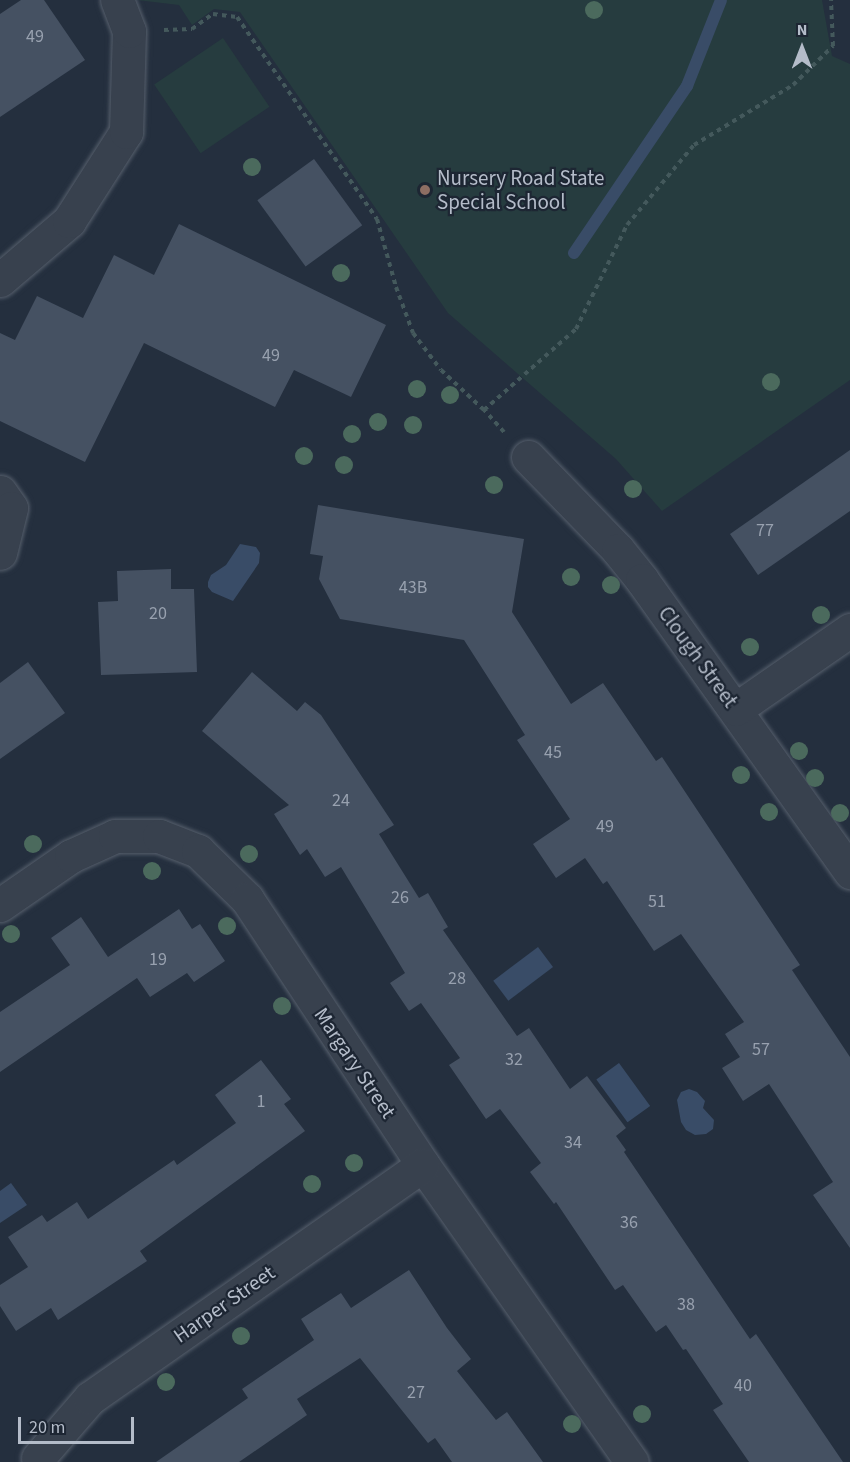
<!DOCTYPE html>
<html>
<head>
<meta charset="utf-8">
<style>
	body { margin:0 }
	#map { position:relative; width:850px; height:1462px; overflow:hidden; background:#242f3e; font-family:"Source Sans 3",sans-serif }
	div>[style] { position:absolute }
	[style*='--x'] { left:calc(var(--x)*1px); top:calc(var(--y)*1px); width:calc(var(--w)*1px); rotate:calc(var(--a)*1deg) }
	.green>* { inset:0; background:#263c3f; transform-origin:0 0 }
	.water>* { inset:0; background:#394c67; transform-origin:0 0 }
	.stream>* { height:12px; margin:-6px; padding:0 6px; transform-origin:6px; border-radius:6px; background:#394c67 }
	.building>* { inset:0; background:#455162; transform-origin:0 0 }
	.path>* { height:4px; margin-top:-2px; transform-origin:0; background:repeating-linear-gradient(90deg,#44595c 0 4.5px,transparent 0 9px) }
	.roads { filter:drop-shadow(0 0 2px #565f6c) drop-shadow(0 0 2px #565f6c) }
	.minor>* { height:33px; margin:-16.5px; padding:0 16.5px; transform-origin:16.5px; border-radius:16.5px; background:#38414e }
	.trees>* { width:18px; height:18px; margin:-9px; border-radius:50%; background:#4b6a5d }
	.dots>* { width:16px; height:16px; translate:-50% -50%; box-sizing:border-box; border:3px solid #1d2633; border-radius:50% }
	span { translate:-50% -50%; white-space:nowrap; text-align:center; line-height:1.15; -webkit-text-stroke:4.5px #1d2633; paint-order:stroke }
	.number-label { font-size:18px; color:#98a1af }
	.number-label span { -webkit-text-stroke-width:0 }
	.poi-label { font-size:21px; color:#b4bcc9 }
	.left { translate:0 -50%; text-align:left }
	.street-label { font-size:21px; color:#b4bcc9 }
	.north { position:absolute; left:772px; top:18px; width:60px; height:60px; -webkit-text-stroke:4px #1d2633; paint-order:stroke; rotate:0deg; font-size:16px; font-weight:700; line-height:24px; text-align:center; color:#b4bcc9 }
	.north::after { content:''; display:block; margin:auto; width:21px; height:27px; background:#b4bcc9; clip-path:polygon(50% 0,100% 100%,50% 72%,0 100%) }
	.scale { position:absolute; left:18px; top:1417px; width:116px; height:27px; box-sizing:border-box; border:3px solid #b4bcc9; border-top:0; padding-left:8px; font-size:18px; line-height:21px; white-space:nowrap; color:#b4bcc9; -webkit-text-stroke:4px #1d2633; paint-order:stroke }
</style>
</head>
<body>
<div id="map">
	<div class="green">
		<div style="clip-path:polygon(137px 0,822px 0,832px 56px,850px 64px,850px 380px,662px 511px,616px 459px,448px 313px,240px 12px,214px 9px,192px 25px,179px 5px)"></div>
		<div style="left:223px;top:38px;width:83px;height:83px;rotate:56deg"></div>
	</div>
	<div class="water">
		<div style="clip-path:polygon(240px 544px,256px 547px,260px 553px,259px 563px,233px 601px,212px 592px,208px 587px,208px 582px,211px 575px,226px 565px)"></div>
		<div style="left:538px;top:947px;width:25px;height:56px;rotate:53deg"></div>
		<div style="left:619px;top:1063px;width:53px;height:28px;rotate:54deg"></div>
		<div style="clip-path:polygon(689px 1089px,697px 1092px,705px 1101px,703px 1108px,714px 1120px,713px 1129px,706px 1134px,695px 1135px,686px 1130px,681px 1122px,677px 1100px,681px 1092px)"></div>
		<div style="clip-path:polygon(11px 1183px,27px 1205px,0 1223px,0 1191px)"></div>
	</div>
	<div class="stream">
		<div style="--x:574;--y:253;--w:202;--a:-55.9"></div>
		<div style="--x:687;--y:86;--w:92;--a:-68.4"></div>
	</div>
	<div class="building">
		<div style="clip-path:polygon(21px 0,44px 0,85px 60px,0 117px,0 14px)"></div>
		<div style="left:314px;top:159px;width:82px;height:70px;rotate:54deg"></div>
		<div style="clip-path:polygon(179px 224px,386px 325px,351px 397px,294px 370px,275px 407px,144px 343px,85px 462px,0 421px,0 333px,15px 340px,37px 296px,83px 318px,114px 255px,154px 275px)"></div>
		<div style="clip-path:polygon(850px 450px,850px 511px,758px 575px,730px 534px)"></div>
		<div style="clip-path:polygon(318px 505px,524px 539px,512px 612px,571px 704px,603px 683px,656px 761px,662px 757px,800px 965px,792px 970px,850px 1057px,850px 1248px,813px 1195px,833px 1182px,769px 1084px,743px 1101px,722px 1068px,740px 1057px,725px 1034px,744px 1022px,681px 934px,654px 951px,607px 881px,603px 884px,585px 858px,556px 878px,533px 844px,570px 819px,517px 740px,525px 735px,464px 640px,340px 619px,319px 579px,323px 556px,310px 554px)"></div>
		<div style="clip-path:polygon(171px 569px,171px 589px,194px 589px,197px 672px,101px 675px,98px 602px,118px 601px,117px 571px)"></div>
		<div style="clip-path:polygon(28px 662px,65px 713px,0 759px,0 683px)"></div>
		<div style="clip-path:polygon(252px 672px,297px 711px,305px 702px,321px 715px,394px 825px,379px 834px,419px 898px,428px 893px,448px 927px,443px 930px,517px 1036px,529px 1028px,570px 1089px,587px 1076px,626px 1128px,616px 1136px,626px 1150px,624px 1152px,750px 1339px,756px 1334px,843px 1462px,749px 1462px,713px 1410px,723px 1404px,686px 1349px,683px 1350px,666px 1325px,656px 1332px,623px 1285px,615px 1290px,556px 1202px,554px 1204px,530px 1172px,541px 1163px,500px 1109px,486px 1119px,449px 1065px,460px 1058px,421px 1003px,409px 1011px,390px 983px,405px 973px,341px 867px,325px 877px,307px 849px,300px 855px,274px 814px,289px 805px,202px 731px)"></div>
		<div style="clip-path:polygon(179px 909px,192px 929px,200px 924px,225px 961px,194px 982px,187px 973px,150px 997px,137px 978px,0 1072px,0 1012px,70px 965px,51px 938px,81px 917px,108px 957px)"></div>
		<div style="clip-path:polygon(261px 1060px,291px 1099px,284px 1104px,305px 1131px,140px 1251px,147px 1261px,58px 1320px,51px 1308px,16px 1331px,0 1306px,0 1285px,28px 1267px,8px 1237px,42px 1215px,47px 1222px,77px 1202px,88px 1219px,174px 1160px,177px 1165px,236px 1123px,215px 1095px)"></div>
		<div style="clip-path:polygon(409px 1270px,447px 1328px,471px 1359px,457px 1371px,496px 1420px,507px 1412px,543px 1462px,452px 1462px,435px 1438px,428px 1443px,360px 1358px,297px 1399px,307px 1415px,239px 1462px,156px 1462px,248px 1398px,242px 1389px,314px 1340px,301px 1319px,341px 1293px,351px 1308px)"></div>
	</div>
	<div class="path">
		<div style="--x:164;--y:30;--w:28;--a:-2"></div>
		<div style="--x:192;--y:29;--w:26;--a:-36"></div>
		<div style="--x:213;--y:14;--w:24;--a:7"></div>
		<div style="--x:237;--y:17;--w:246;--a:55.3"></div>
		<div style="--x:377;--y:219;--w:71;--a:74.4"></div>
		<div style="--x:396;--y:287;--w:49;--a:69.7"></div>
		<div style="--x:413;--y:333;--w:46;--a:52.9"></div>
		<div style="--x:441;--y:370;--w:59;--a:42.9"></div>
		<div style="--x:504;--y:432;--w:30;--a:-132"></div>
		<div style="--x:484;--y:410;--w:123;--a:-41.4"></div>
		<div style="--x:576;--y:329;--w:116;--a:-63.9"></div>
		<div style="--x:627;--y:225;--w:104;--a:-50.1"></div>
		<div style="--x:694;--y:145;--w:116;--a:-31.2"></div>
		<div style="--x:793;--y:85;--w:56;--a:-44.3"></div>
		<div style="--x:833;--y:46;--w:46;--a:-92.5"></div>
	</div>
	<div class="roads">
		<div class="minor">
			<div style="--x:0;--y:280;--w:91;--a:-40.5"></div>
			<div style="--x:69;--y:221;--w:106;--a:-57.4"></div>
			<div style="--x:126;--y:132;--w:101;--a:-88.3"></div>
			<div style="--x:129;--y:31;--w:33;--a:-111"></div>
			<div style="--x:528;--y:457;--w:129;--a:45.9"></div>
			<div style="--x:618;--y:550;--w:38;--a:51"></div>
			<div style="--x:642;--y:580;--w:359;--a:54.5"></div>
			<div style="--x:0;--y:492;--w:19;--a:55"></div>
			<div style="--x:11;--y:508;--w:46;--a:103.7"></div>
			<div style="--x:736;--y:709;--w:139;--a:-34.7"></div>
			<div style="--x:0;--y:905;--w:86;--a:-34.6"></div>
			<div style="--x:71;--y:856;--w:48;--a:-24.4"></div>
			<div style="--x:115;--y:836;--w:44;--a:0"></div>
			<div style="--x:159;--y:836;--w:42;--a:21"></div>
			<div style="--x:198;--y:851;--w:69;--a:44.4"></div>
			<div style="--x:247;--y:899;--w:319;--a:56.5"></div>
			<div style="--x:423;--y:1165;--w:363;--a:54.9"></div>
			<div style="--x:38;--y:1458;--w:79;--a:-49.1"></div>
			<div style="--x:90;--y:1398;--w:406;--a:-35"></div>
		</div>
	</div>
	<div class="trees">
		<div style="left:594px;top:10px"></div>
		<div style="left:252px;top:167px"></div>
		<div style="left:341px;top:273px"></div>
		<div style="left:771px;top:382px"></div>
		<div style="left:417px;top:389px"></div>
		<div style="left:450px;top:395px"></div>
		<div style="left:378px;top:422px"></div>
		<div style="left:413px;top:425px"></div>
		<div style="left:352px;top:434px"></div>
		<div style="left:304px;top:456px"></div>
		<div style="left:344px;top:465px"></div>
		<div style="left:494px;top:485px"></div>
		<div style="left:633px;top:489px"></div>
		<div style="left:571px;top:577px"></div>
		<div style="left:611px;top:585px"></div>
		<div style="left:821px;top:615px"></div>
		<div style="left:750px;top:647px"></div>
		<div style="left:799px;top:751px"></div>
		<div style="left:741px;top:775px"></div>
		<div style="left:815px;top:778px"></div>
		<div style="left:769px;top:812px"></div>
		<div style="left:840px;top:813px"></div>
		<div style="left:33px;top:844px"></div>
		<div style="left:249px;top:854px"></div>
		<div style="left:152px;top:871px"></div>
		<div style="left:227px;top:926px"></div>
		<div style="left:11px;top:934px"></div>
		<div style="left:282px;top:1006px"></div>
		<div style="left:354px;top:1163px"></div>
		<div style="left:312px;top:1184px"></div>
		<div style="left:241px;top:1336px"></div>
		<div style="left:166px;top:1382px"></div>
		<div style="left:642px;top:1414px"></div>
		<div style="left:572px;top:1424px"></div>
	</div>
	<div class="dots">
		<div style="left:425px;top:190px;background:#8d6e63"></div>
	</div>
	<div class="number-label">
		<span style="left:35px;top:37px">49</span>
		<span style="left:271px;top:356px">49</span>
		<span style="left:765px;top:531px">77</span>
		<span style="left:413px;top:588px">43B</span>
		<span style="left:158px;top:614px">20</span>
		<span style="left:553px;top:753px">45</span>
		<span style="left:341px;top:801px">24</span>
		<span style="left:605px;top:827px">49</span>
		<span style="left:400px;top:898px">26</span>
		<span style="left:657px;top:902px">51</span>
		<span style="left:158px;top:960px">19</span>
		<span style="left:457px;top:979px">28</span>
		<span style="left:761px;top:1050px">57</span>
		<span style="left:514px;top:1060px">32</span>
		<span style="left:261px;top:1102px">1</span>
		<span style="left:573px;top:1143px">34</span>
		<span style="left:629px;top:1223px">36</span>
		<span style="left:686px;top:1305px">38</span>
		<span style="left:743px;top:1386px">40</span>
		<span style="left:416px;top:1393px">27</span>
	</div>
	<div class="poi-label">
		<span class="left" style="left:437px;top:190px">Nursery Road State<br>Special School</span>
	</div>
	<div class="street-label">
		<span style="left:698px;top:657px;rotate:54deg">Clough Street</span>
		<span style="left:355px;top:1063px;rotate:56deg">Margary Street</span>
		<span style="left:224px;top:1304px;rotate:-35deg">Harper Street</span>
	</div>
	<div class="north">N</div>
	<div class="scale">20 m</div>
</div>
</body>
</html>
